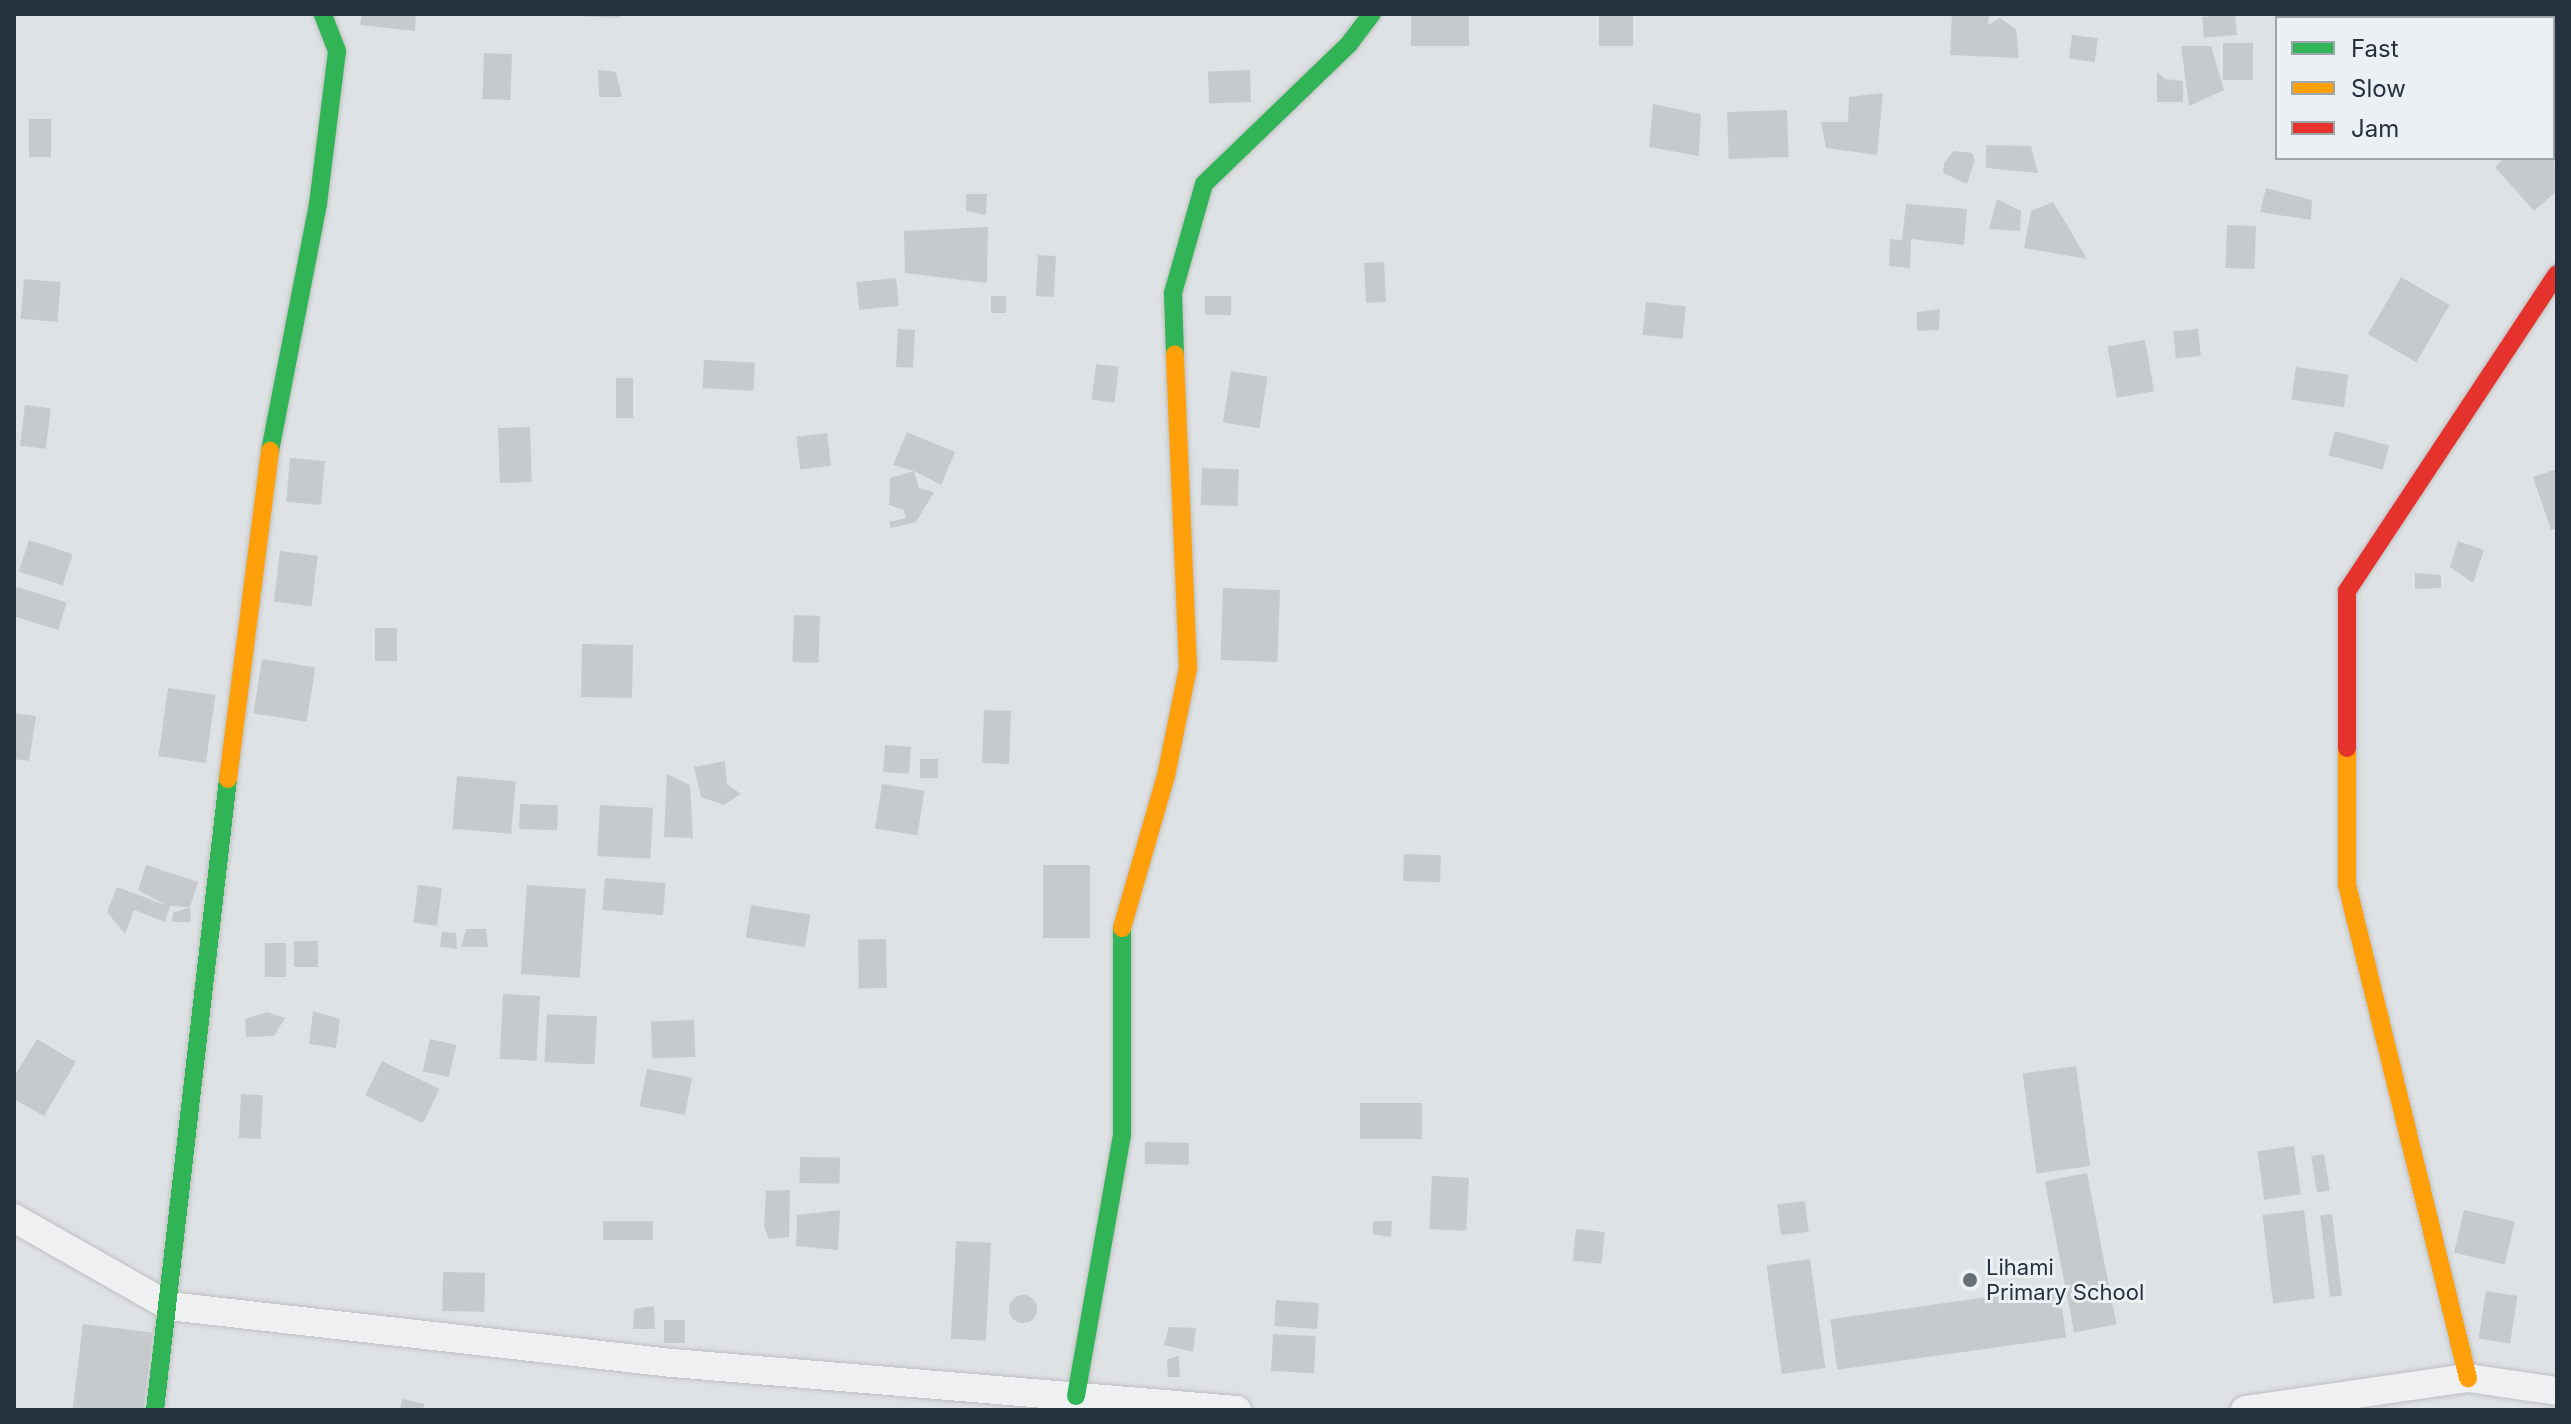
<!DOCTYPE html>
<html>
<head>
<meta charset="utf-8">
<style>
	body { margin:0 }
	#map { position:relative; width:2571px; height:1424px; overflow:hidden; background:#dfe2e4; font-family:Inter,sans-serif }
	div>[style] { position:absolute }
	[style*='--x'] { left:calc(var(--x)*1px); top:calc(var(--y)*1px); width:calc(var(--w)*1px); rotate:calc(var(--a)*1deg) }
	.building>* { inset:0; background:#c7cacc; transform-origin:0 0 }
	.round { border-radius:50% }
	.roads { filter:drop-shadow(0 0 2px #bdc0c2) drop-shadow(0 0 2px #bdc0c2) }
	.street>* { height:28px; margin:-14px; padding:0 14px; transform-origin:14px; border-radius:14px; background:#eef0f1 }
	.fast>* { height:18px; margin:-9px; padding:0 9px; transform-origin:9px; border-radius:9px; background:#30b455 }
	.slow>* { height:18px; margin:-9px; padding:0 9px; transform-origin:9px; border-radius:9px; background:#ff9f0a }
	.jam>* { height:18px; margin:-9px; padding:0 9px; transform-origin:9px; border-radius:9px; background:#e5322d }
	.dots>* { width:22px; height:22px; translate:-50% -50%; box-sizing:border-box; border:4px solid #ebf0f5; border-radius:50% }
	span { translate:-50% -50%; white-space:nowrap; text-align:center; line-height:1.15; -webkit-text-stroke:6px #ebf0f5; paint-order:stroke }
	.poi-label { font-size:22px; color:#25313e }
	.left { translate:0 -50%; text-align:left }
	.frame { position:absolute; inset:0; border:16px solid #25313e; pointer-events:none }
	.legend { position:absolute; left:2275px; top:16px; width:280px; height:144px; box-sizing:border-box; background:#ebf0f5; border:2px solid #9ca4ac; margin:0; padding:10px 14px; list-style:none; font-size:24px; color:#25313e }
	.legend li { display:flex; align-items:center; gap:16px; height:40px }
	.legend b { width:40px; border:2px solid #9ca4ac }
</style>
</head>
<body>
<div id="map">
	<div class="building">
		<div style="clip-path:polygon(362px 14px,416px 14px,415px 31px,360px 25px)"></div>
		<div style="clip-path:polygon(579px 14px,621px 14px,620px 18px,579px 16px)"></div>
		<div style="left:1411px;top:14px;width:58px;height:32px"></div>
		<div style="left:1599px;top:14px;width:34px;height:32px"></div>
		<div style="clip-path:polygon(1952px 14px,1989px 14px,1988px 25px,2000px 18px,2016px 29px,2019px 58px,1950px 55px)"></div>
		<div style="left:2235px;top:14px;width:21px;height:33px;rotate:85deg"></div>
		<div style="left:2072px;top:35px;width:26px;height:24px;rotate:7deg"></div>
		<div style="left:2223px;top:43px;width:30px;height:37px"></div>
		<div style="clip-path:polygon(2181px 46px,2211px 46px,2224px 90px,2189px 106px)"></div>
		<div style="left:484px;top:53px;width:28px;height:46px;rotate:2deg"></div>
		<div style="clip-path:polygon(598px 70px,616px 72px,622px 97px,599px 97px)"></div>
		<div style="left:1250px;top:70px;width:32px;height:42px;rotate:88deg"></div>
		<div style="clip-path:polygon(2157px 72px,2165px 79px,2183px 81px,2183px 102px,2157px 102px)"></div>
		<div style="left:2553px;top:80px;width:6px;height:63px;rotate:45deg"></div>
		<div style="clip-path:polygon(1883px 93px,1877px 155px,1826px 148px,1821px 122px,1848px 122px,1849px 97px)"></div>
		<div style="clip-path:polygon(1653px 104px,1701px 114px,1699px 156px,1649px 147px)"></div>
		<div style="left:1787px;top:110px;width:47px;height:60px;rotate:88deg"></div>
		<div style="left:29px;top:119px;width:22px;height:38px"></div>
		<div style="clip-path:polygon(1986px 145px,2031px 146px,2038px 173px,1986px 168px)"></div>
		<div style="clip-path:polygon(1954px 151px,1972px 153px,1975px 160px,1967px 184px,1943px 173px,1944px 163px)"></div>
		<div style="clip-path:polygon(2504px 158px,2554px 158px,2557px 191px,2534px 211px,2495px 167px)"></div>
		<div style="clip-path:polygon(2266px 188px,2312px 200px,2311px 220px,2260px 212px)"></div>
		<div style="clip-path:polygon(966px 194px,987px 194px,986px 215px,966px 211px)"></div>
		<div style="clip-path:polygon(1997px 199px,2021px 211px,2020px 231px,1989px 229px)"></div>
		<div style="clip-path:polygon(2053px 202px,2061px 215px,2087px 259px,2024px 248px,2031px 211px)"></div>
		<div style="clip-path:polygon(1906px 204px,1967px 209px,1964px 245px,1911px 239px,1910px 268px,1889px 266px,1890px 239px,1902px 240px)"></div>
		<div style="left:2227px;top:225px;width:29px;height:43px;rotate:2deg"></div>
		<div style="clip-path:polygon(988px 227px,987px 283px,905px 273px,904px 231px)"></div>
		<div style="left:1038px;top:255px;width:18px;height:41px;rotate:3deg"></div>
		<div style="left:1384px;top:262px;width:40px;height:20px;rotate:87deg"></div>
		<div style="left:2401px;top:277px;width:56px;height:66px;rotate:30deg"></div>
		<div style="left:896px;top:278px;width:28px;height:40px;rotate:84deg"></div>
		<div style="left:24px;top:279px;width:37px;height:40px;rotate:5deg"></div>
		<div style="left:991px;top:296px;width:15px;height:17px"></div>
		<div style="left:1205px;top:296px;width:26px;height:19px"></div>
		<div style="left:1646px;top:302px;width:40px;height:33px;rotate:6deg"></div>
		<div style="clip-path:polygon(1940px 309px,1939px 330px,1917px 331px,1917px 312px)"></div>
		<div style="left:898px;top:329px;width:17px;height:38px;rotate:3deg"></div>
		<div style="left:2198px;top:329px;width:27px;height:25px;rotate:84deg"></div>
		<div style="left:2145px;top:340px;width:52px;height:38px;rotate:80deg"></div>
		<div style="left:704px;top:360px;width:51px;height:28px;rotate:3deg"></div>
		<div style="left:1096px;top:364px;width:23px;height:36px;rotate:7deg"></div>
		<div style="left:2296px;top:367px;width:53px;height:33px;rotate:8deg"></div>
		<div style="left:1231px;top:371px;width:37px;height:52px;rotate:9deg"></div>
		<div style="left:616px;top:378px;width:17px;height:40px"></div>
		<div style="left:25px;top:405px;width:26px;height:41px;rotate:7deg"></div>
		<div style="left:530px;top:427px;width:55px;height:32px;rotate:88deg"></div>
		<div style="left:2335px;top:431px;width:56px;height:25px;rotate:15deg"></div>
		<div style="clip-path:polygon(907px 432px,955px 452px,941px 485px,914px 471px,919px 488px,934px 492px,916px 522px,891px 528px,889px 522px,906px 518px,904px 510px,889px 505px,890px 478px,914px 471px,893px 465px)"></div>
		<div style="left:827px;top:433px;width:33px;height:31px;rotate:83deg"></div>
		<div style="left:290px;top:458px;width:35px;height:44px;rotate:5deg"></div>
		<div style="left:1202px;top:468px;width:37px;height:37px;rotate:2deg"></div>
		<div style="clip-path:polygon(2557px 469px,2557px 528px,2551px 530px,2533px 477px)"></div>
		<div style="left:29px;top:540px;width:46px;height:33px;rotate:18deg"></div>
		<div style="clip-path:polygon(2458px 541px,2484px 550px,2473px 583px,2450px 567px)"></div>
		<div style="left:280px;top:551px;width:38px;height:51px;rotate:7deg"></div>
		<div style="clip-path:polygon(2415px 573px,2441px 575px,2441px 588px,2415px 589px)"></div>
		<div style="left:17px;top:587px;width:52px;height:29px;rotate:17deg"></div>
		<div style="left:1280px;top:590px;width:72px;height:57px;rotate:92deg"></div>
		<div style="left:794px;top:615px;width:26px;height:47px;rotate:2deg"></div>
		<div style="left:375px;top:628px;width:22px;height:33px"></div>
		<div style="left:582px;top:644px;width:51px;height:53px;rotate:1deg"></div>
		<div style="left:262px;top:659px;width:54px;height:55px;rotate:9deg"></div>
		<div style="left:168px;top:688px;width:48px;height:69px;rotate:8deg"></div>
		<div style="left:984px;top:710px;width:27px;height:53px;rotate:2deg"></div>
		<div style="clip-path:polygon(14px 713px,36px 716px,29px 761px,14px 759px)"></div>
		<div style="left:885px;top:745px;width:26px;height:27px;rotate:4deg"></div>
		<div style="left:920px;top:759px;width:18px;height:19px"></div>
		<div style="clip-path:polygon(725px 761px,727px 784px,741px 794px,724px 805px,701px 797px,694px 767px)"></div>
		<div style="clip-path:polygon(667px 774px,690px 785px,693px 838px,664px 837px)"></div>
		<div style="left:457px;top:776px;width:59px;height:53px;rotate:5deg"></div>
		<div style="left:882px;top:784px;width:43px;height:45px;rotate:9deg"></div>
		<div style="left:520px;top:804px;width:38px;height:25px;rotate:2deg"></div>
		<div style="left:600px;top:805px;width:53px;height:51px;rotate:3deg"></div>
		<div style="left:1404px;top:854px;width:37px;height:27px;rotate:2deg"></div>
		<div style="clip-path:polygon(146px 865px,198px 882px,190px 907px,170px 906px,165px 922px,134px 910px,125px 934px,107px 912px,117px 887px,168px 906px,138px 890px)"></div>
		<div style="left:1043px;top:865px;width:47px;height:73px"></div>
		<div style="left:605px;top:878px;width:61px;height:32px;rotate:5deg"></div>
		<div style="left:418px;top:885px;width:24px;height:38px;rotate:7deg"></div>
		<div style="left:527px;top:885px;width:59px;height:89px;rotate:4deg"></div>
		<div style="left:751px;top:905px;width:60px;height:33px;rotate:9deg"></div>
		<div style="clip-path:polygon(190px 907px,191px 922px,172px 922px,173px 913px)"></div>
		<div style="clip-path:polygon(466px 929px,486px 929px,488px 947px,461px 947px)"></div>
		<div style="clip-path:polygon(442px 932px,456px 933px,457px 949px,440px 947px)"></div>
		<div style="left:886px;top:939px;width:49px;height:28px;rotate:89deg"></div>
		<div style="left:318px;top:941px;width:26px;height:24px;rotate:90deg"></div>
		<div style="left:265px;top:943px;width:21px;height:34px"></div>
		<div style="left:503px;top:994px;width:37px;height:65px;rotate:3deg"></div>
		<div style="clip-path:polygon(313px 1011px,340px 1019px,336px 1048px,309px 1044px)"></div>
		<div style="clip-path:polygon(267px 1012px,285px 1018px,274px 1036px,246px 1037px,245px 1019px)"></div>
		<div style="left:547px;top:1014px;width:50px;height:48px;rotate:3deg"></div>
		<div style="left:694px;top:1020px;width:37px;height:43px;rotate:88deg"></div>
		<div style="clip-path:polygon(37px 1039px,76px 1062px,44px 1116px,14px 1099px,14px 1077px)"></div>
		<div style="left:430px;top:1039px;width:27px;height:33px;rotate:13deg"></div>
		<div style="left:382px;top:1061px;width:64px;height:38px;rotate:26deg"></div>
		<div style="left:2076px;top:1066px;width:101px;height:54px;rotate:82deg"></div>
		<div style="left:647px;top:1069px;width:46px;height:38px;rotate:11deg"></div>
		<div style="left:241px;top:1094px;width:22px;height:44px;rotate:3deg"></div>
		<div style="left:1360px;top:1103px;width:62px;height:36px"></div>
		<div style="left:1145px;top:1142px;width:44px;height:22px;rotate:1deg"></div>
		<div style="left:2294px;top:1146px;width:49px;height:37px;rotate:82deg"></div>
		<div style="left:2324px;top:1154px;width:37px;height:13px;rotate:81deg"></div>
		<div style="left:800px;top:1157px;width:40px;height:26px;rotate:1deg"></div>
		<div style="left:2087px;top:1173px;width:154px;height:43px;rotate:79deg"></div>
		<div style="left:1432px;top:1176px;width:37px;height:53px;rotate:3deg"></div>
		<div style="clip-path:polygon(790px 1190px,789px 1237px,769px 1239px,764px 1227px,766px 1191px)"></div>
		<div style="left:1805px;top:1201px;width:31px;height:28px;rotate:83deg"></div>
		<div style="clip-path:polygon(840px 1210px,838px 1250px,796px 1246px,797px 1215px)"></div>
		<div style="left:2304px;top:1210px;width:89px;height:42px;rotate:83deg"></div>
		<div style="left:2464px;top:1210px;width:52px;height:44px;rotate:13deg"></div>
		<div style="left:2332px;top:1214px;width:82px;height:12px;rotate:83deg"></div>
		<div style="left:603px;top:1221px;width:50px;height:19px"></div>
		<div style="clip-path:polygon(1373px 1221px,1392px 1221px,1391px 1237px,1373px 1234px)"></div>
		<div style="left:1576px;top:1229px;width:29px;height:32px;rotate:6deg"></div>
		<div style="left:956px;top:1241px;width:35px;height:98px;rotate:3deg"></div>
		<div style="left:1810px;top:1259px;width:110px;height:44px;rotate:82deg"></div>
		<div style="left:443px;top:1272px;width:42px;height:39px;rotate:1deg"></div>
		<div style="left:2059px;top:1287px;width:51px;height:231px;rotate:82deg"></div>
		<div style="left:2486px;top:1291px;width:32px;height:48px;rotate:9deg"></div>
		<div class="round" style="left:1009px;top:1295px;width:28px;height:28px"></div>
		<div style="left:1276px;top:1300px;width:43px;height:26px;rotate:4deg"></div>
		<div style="clip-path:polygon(654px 1306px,655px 1329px,633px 1329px,634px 1309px)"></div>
		<div style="left:664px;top:1320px;width:21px;height:23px"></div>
		<div style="left:83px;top:1324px;width:70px;height:86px;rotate:7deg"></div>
		<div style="clip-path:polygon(1169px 1327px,1196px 1328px,1193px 1352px,1164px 1345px)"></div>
		<div style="left:1273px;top:1334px;width:43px;height:37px;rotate:3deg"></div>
		<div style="clip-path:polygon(1179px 1356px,1180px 1377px,1168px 1377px,1167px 1359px)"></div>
		<div style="clip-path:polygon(402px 1399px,425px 1404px,422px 1410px,400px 1410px)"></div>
	</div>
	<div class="roads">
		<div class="street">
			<div style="--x:14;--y:1218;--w:178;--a:29.6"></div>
			<div style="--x:169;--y:1306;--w:506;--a:6.47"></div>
			<div style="--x:672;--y:1363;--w:567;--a:4.76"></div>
			<div style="--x:2245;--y:1410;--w:225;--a:-8.2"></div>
			<div style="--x:2468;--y:1378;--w:90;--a:8.3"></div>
		</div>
		<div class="fast">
			<div style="--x:1175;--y:354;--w:61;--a:-91.9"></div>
			<div style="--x:1173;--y:293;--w:113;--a:-74.1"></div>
			<div style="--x:1204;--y:184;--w:202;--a:-44"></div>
			<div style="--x:1349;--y:44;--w:38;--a:-53"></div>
			<div style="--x:270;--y:451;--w:252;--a:-79"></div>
			<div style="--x:318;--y:204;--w:154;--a:-82.9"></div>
			<div style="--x:337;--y:51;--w:40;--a:-111"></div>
			<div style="--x:1076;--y:1396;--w:266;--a:-80"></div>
			<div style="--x:1122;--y:1134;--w:206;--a:-90"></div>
			<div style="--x:155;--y:1410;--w:635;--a:-83.4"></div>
		</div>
		<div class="slow">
			<div style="--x:2347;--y:748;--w:137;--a:90"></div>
			<div style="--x:2347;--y:885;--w:508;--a:76.21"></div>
			<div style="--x:228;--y:779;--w:331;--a:-82.7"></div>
			<div style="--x:1122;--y:928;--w:158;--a:-73.9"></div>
			<div style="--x:1166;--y:776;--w:110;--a:-78.5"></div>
			<div style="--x:1188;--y:668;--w:314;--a:-92.4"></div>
		</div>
		<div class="jam">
			<div style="--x:2347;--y:748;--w:157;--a:-90"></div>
			<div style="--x:2347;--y:591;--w:380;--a:-56.5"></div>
		</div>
	</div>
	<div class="dots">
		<div style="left:1970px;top:1280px;background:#666f78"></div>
	</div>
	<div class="poi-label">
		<span class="left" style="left:1986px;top:1280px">Lihami<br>Primary School</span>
	</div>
	<div class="frame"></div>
	<ul class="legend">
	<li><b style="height:10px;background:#30b455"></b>Fast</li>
	<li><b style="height:10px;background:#ff9f0a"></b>Slow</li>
	<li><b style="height:10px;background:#e5322d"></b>Jam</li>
	</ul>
</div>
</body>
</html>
